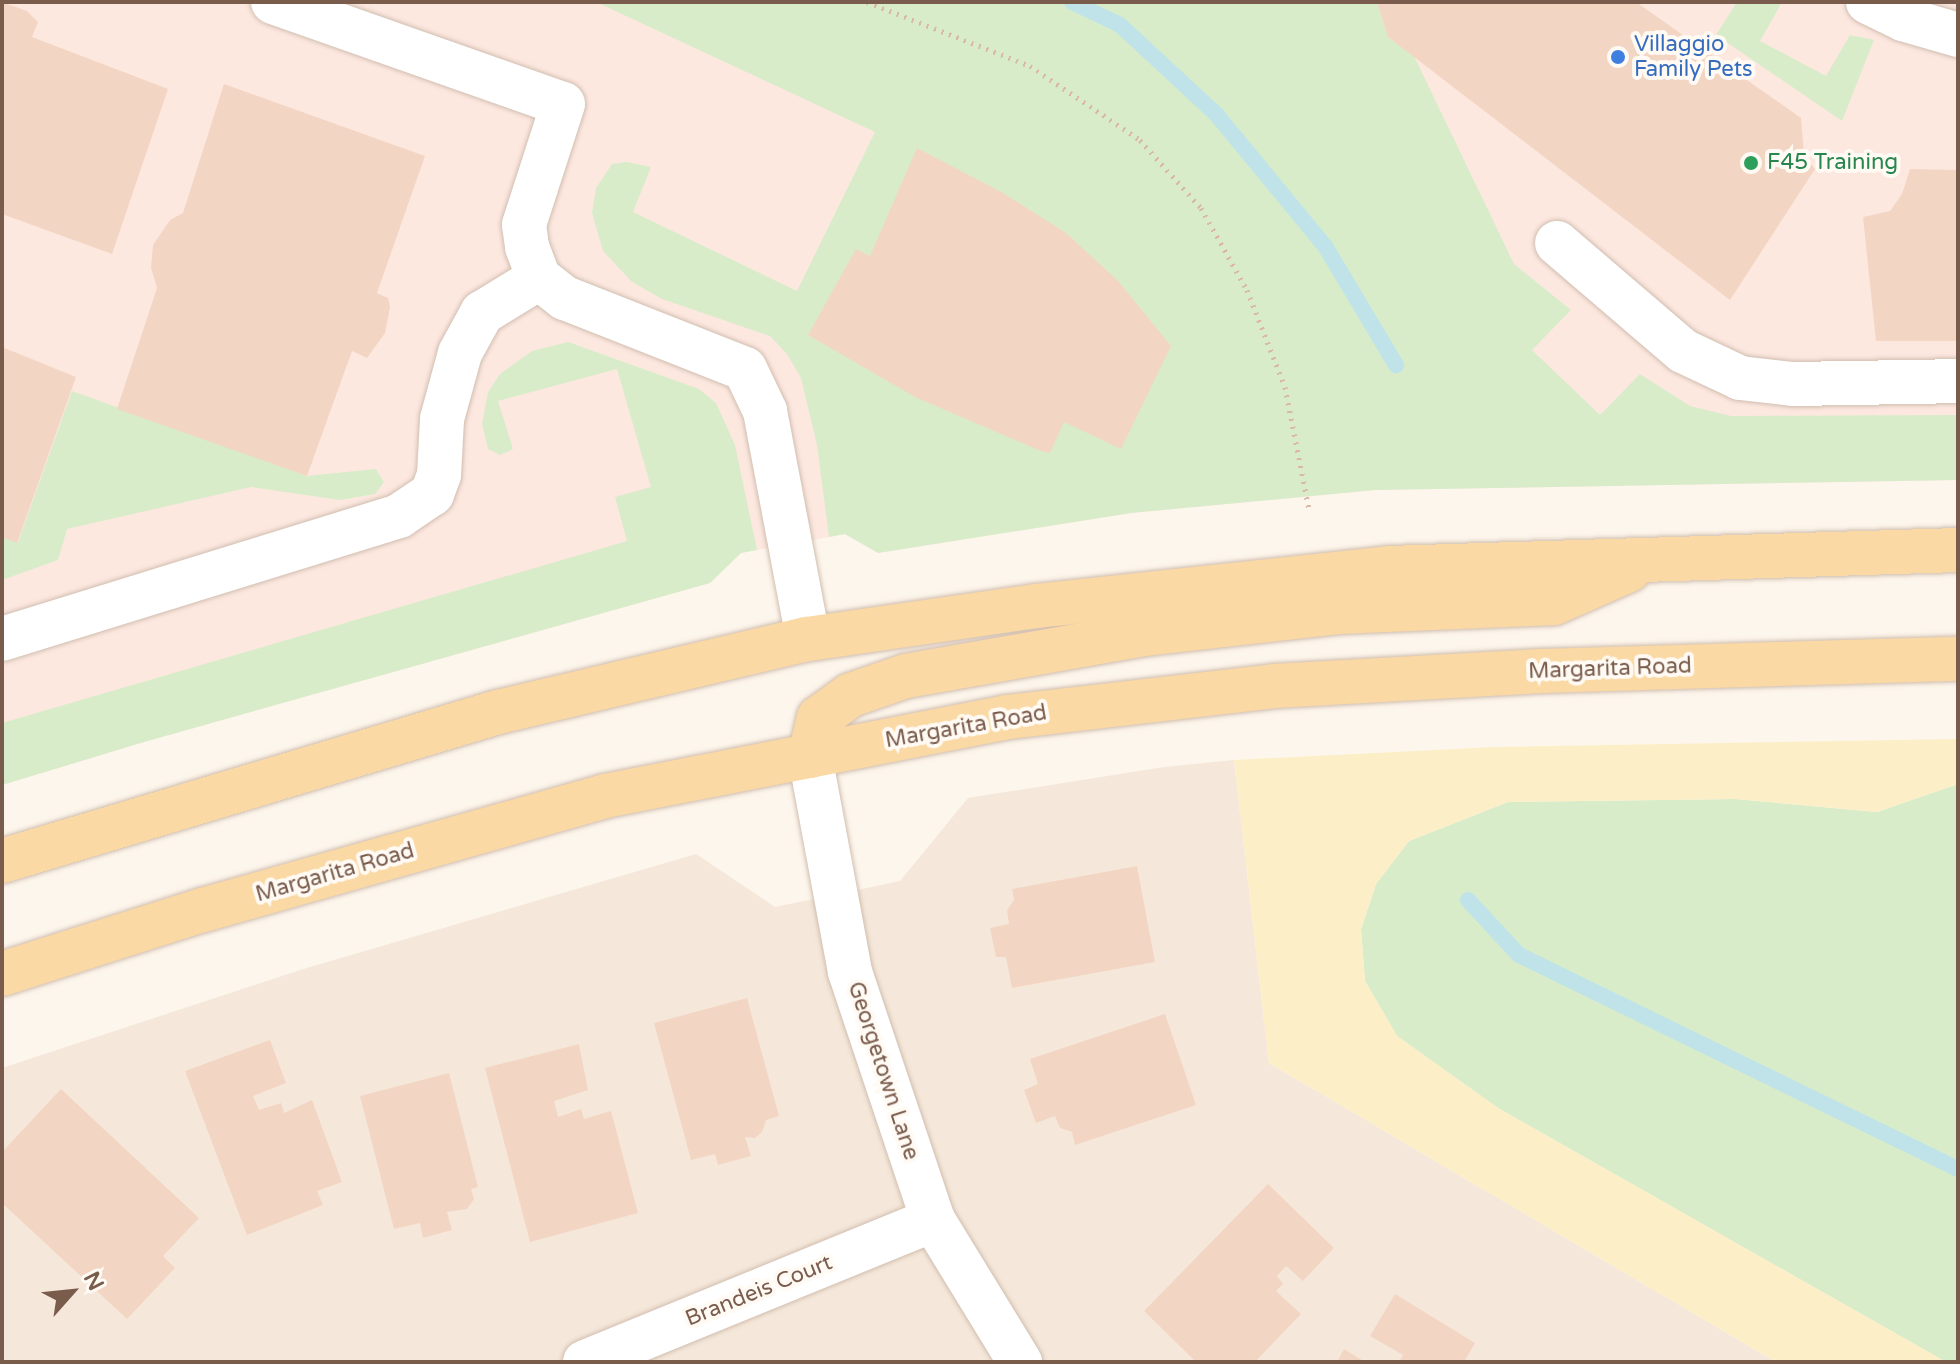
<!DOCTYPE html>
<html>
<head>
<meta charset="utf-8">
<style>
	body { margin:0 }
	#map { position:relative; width:1960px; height:1364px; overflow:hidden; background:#fdf6ec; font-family:"Varela Round",sans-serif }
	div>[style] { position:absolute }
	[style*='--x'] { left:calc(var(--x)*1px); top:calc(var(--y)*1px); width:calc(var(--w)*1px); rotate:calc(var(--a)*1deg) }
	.residential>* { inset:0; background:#f5e8da }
	.commercial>* { inset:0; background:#fde8e0 }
	.green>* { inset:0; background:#d8ecc9 }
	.sand>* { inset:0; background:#fcefc7 }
	.stream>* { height:16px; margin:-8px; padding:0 8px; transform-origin:8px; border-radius:8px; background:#bfe3e8 }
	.building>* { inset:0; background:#f3d5c3 }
	.path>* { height:5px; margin-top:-2.5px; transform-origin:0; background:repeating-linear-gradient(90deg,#d9b8a5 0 2px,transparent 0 8px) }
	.roads { filter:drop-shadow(0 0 2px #d1beb0) drop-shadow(0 0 2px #d1beb0) }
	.minor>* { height:44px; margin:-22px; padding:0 22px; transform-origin:22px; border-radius:22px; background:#fff }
	.major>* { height:44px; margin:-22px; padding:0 22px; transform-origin:22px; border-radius:22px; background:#fbd9a5 }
	.dots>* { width:22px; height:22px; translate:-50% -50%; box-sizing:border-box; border:4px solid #fffaf3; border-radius:50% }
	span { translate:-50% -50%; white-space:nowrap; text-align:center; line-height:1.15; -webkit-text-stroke:8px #fffaf3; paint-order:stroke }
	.shop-label { font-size:22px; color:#366cbe }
	.left { translate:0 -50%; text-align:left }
	.leisure-label { font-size:22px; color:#27864d }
	.street-label { font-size:22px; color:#7a5c4d }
	.frame { position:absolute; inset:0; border:4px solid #7a5c4d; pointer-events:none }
	.north { position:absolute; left:32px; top:1252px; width:80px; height:80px; -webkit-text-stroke:6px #fffaf3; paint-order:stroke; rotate:63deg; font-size:22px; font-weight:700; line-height:32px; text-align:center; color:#7a5c4d }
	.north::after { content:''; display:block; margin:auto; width:28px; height:36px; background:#7a5c4d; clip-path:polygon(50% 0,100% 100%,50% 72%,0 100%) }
</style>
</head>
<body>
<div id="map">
	<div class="residential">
		<div style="clip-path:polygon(1234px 760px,1269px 1063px,1776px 1362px,2px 1362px,2px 1068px,300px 970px,696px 854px,775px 907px,900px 881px,968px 798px,1164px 767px)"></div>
	</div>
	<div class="commercial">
		<div style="clip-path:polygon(2px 2px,1958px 2px,1958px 480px,1375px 490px,1131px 513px,878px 553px,845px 534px,741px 553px,710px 583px,144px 742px,2px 785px)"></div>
	</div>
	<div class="green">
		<div style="clip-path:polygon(596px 2px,1377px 2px,1388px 37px,1414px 56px,1514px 264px,1571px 310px,1532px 350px,1600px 415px,1640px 374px,1690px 406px,1731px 416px,1958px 415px,1958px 480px,1375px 490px,1131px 513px,878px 553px,845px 534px,829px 537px,817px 445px,801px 378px,787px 354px,770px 336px,662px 299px,632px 282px,603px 251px,592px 213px,596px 188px,612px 164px,627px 162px,651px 167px,633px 212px,797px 291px,875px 132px)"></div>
		<div style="clip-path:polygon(1737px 2px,1782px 2px,1760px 41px,1826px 76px,1850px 35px,1874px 40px,1842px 121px,1716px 35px)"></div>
		<div style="clip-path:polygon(568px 342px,699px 389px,716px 403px,735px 445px,757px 550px,741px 553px,710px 583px,144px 742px,2px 785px,2px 723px,627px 541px,615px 497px,651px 487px,617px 369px,498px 401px,513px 449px,500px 455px,488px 449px,482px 424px,488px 392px,500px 374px,532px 351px)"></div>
		<div style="clip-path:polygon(72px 391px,307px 476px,376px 469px,384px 482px,375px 494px,340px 500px,251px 487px,67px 529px,58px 560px,2px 580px,2px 537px,18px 542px)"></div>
		<div style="clip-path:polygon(1958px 784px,1958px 1362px,1946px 1362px,1498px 1108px,1397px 1036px,1365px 981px,1361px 929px,1376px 884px,1409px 841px,1508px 802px,1735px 799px,1877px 812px)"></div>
	</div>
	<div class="sand">
		<div style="clip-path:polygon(1958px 739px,1958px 784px,1877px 812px,1735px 799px,1508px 802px,1409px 841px,1376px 884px,1361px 929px,1365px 981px,1397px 1036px,1498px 1108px,1946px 1362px,1776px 1362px,1269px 1063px,1234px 760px,1495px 747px)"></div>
	</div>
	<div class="stream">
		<div style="--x:1072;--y:2;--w:53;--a:25.6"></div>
		<div style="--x:1120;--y:25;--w:131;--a:42.8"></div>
		<div style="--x:1216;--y:114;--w:171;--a:50.5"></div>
		<div style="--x:1325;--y:246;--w:139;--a:59.2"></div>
		<div style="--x:1468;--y:900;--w:75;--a:47.2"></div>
		<div style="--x:1519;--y:955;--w:488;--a:26"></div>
	</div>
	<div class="building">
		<div style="clip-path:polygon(2px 2px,27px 11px,38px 22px,32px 37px,168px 89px,112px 254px,2px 214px)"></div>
		<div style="clip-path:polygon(1377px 2px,1636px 2px,1801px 118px,1804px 155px,1815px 169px,1730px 300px,1388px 37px)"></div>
		<div style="clip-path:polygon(224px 84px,425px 156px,377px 293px,388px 298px,390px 307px,385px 333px,367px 358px,352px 351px,307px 476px,117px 409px,157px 288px,151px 268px,153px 245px,170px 220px,183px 213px)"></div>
		<div style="clip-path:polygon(917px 148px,1003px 193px,1066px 233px,1118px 281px,1171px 346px,1121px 449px,1064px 422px,1050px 453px,1041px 451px,915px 397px,808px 335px,856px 249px,870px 256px)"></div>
		<div style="clip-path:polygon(1910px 169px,1958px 170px,1958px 341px,1876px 341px,1863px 217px,1890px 211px,1902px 194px)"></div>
		<div style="clip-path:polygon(2px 347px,76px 377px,17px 543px,2px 537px)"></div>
		<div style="clip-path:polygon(1137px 866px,1155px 962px,1012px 988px,1006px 957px,996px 957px,990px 928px,1009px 924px,1007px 910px,1014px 900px,1012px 889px)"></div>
		<div style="clip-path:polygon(747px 998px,779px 1116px,766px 1120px,762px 1132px,755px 1138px,745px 1137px,751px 1156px,718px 1165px,715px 1154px,691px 1160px,654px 1023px)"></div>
		<div style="clip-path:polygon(1165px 1014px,1196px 1105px,1075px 1145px,1072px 1132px,1060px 1128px,1055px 1116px,1036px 1123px,1024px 1090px,1038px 1084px,1030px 1059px)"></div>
		<div style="clip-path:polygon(270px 1040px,286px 1083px,253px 1096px,259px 1110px,281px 1103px,284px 1113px,312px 1100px,342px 1182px,317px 1191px,323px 1205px,247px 1235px,185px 1071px)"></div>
		<div style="clip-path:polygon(579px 1044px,588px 1090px,554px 1101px,558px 1117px,581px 1109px,584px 1119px,611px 1111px,638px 1213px,530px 1242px,485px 1068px)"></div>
		<div style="clip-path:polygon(449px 1073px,478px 1187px,471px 1189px,474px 1199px,467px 1209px,447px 1212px,452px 1230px,423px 1238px,420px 1223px,394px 1229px,360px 1096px)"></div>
		<div style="clip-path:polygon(61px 1089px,199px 1218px,163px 1256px,175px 1268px,127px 1319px,2px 1203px,2px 1152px)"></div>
		<div style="clip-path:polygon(1268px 1184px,1334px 1248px,1303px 1281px,1286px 1266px,1277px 1276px,1283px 1284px,1276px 1291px,1301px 1314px,1255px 1362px,1196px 1362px,1144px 1311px)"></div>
		<div style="clip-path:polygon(1395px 1294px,1475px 1343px,1464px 1362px,1399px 1362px,1403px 1355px,1370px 1336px)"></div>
		<div style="clip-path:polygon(1344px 1349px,1365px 1362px,1337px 1362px)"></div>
	</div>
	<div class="path">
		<div style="--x:867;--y:2;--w:175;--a:21.4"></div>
		<div style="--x:1030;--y:66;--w:133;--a:33.9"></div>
		<div style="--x:1140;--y:140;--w:91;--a:48.1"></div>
		<div style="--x:1201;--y:208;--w:94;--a:60.7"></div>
		<div style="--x:1247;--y:290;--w:104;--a:68.6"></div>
		<div style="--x:1285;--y:387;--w:124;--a:78.9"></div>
	</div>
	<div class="roads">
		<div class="minor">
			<div style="--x:273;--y:2;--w:307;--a:19.4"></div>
			<div style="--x:563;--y:104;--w:127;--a:107.9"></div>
			<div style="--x:524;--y:225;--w:22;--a:82"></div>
			<div style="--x:527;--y:247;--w:33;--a:69"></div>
			<div style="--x:539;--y:278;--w:33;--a:38"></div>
			<div style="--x:565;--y:298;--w:193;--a:21.5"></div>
			<div style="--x:745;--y:369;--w:47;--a:64.5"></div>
			<div style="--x:765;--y:411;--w:232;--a:79.3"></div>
			<div style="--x:1868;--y:2;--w:39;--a:26"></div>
			<div style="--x:1903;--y:19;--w:57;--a:16.2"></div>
			<div style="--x:1557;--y:243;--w:166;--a:40.6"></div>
			<div style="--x:1683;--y:351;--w:63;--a:25.3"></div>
			<div style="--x:1740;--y:378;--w:53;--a:6.5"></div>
			<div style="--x:1793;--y:384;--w:165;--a:-1"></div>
			<div style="--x:2;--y:639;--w:416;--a:-17.2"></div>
			<div style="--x:399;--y:516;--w:40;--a:-34"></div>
			<div style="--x:432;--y:494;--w:20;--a:-70"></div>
			<div style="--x:439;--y:475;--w:56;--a:-86.9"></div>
			<div style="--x:442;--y:419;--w:68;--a:-74.7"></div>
			<div style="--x:460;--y:353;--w:46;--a:-61.2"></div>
			<div style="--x:482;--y:313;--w:67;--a:-31.6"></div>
			<div style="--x:810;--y:756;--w:220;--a:79.5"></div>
			<div style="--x:850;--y:972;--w:262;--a:71.5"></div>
			<div style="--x:933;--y:1220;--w:167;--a:58.5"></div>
			<div style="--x:585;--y:1362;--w:376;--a:-22.2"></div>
		</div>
		<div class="major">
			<div style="--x:810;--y:756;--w:39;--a:-77"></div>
			<div style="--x:819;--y:718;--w:39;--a:-36"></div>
			<div style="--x:851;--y:695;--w:58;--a:-19.1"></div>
			<div style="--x:906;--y:676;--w:243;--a:-10"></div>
			<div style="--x:1145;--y:634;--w:194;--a:-6.5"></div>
			<div style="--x:1338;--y:612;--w:216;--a:-2.4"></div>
			<div style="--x:1554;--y:603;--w:82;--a:-23.7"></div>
			<div style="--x:2;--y:861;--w:518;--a:-16.72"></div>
			<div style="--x:498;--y:712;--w:318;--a:-13.3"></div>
			<div style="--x:808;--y:639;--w:230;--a:-8.2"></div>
			<div style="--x:1036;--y:606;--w:355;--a:-6.1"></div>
			<div style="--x:1389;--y:568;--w:569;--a:-1.81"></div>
			<div style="--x:2;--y:974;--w:211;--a:-17.7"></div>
			<div style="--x:203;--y:910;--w:418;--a:-15.8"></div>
			<div style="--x:605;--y:796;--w:410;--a:-11.1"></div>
			<div style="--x:1007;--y:717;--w:269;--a:-6.6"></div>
			<div style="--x:1274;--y:686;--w:268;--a:-3.2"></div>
			<div style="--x:1542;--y:671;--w:416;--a:-1.7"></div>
		</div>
	</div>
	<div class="dots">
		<div style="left:1618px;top:57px;background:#3f7fe0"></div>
		<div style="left:1751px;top:163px;background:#2e9e5b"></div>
	</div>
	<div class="shop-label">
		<span class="left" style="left:1634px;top:57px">Villaggio<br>Family Pets</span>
	</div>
	<div class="leisure-label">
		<span class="left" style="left:1767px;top:163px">F45 Training</span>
	</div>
	<div class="street-label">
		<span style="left:1610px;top:669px;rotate:-2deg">Margarita Road</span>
		<span style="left:966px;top:727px;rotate:-10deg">Margarita Road</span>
		<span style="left:335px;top:873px;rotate:-16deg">Margarita Road</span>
		<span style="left:883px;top:1071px;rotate:72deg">Georgetown Lane</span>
		<span style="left:759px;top:1291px;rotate:-22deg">Brandeis Court</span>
	</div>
	<div class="frame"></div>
	<div class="north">N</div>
</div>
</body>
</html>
